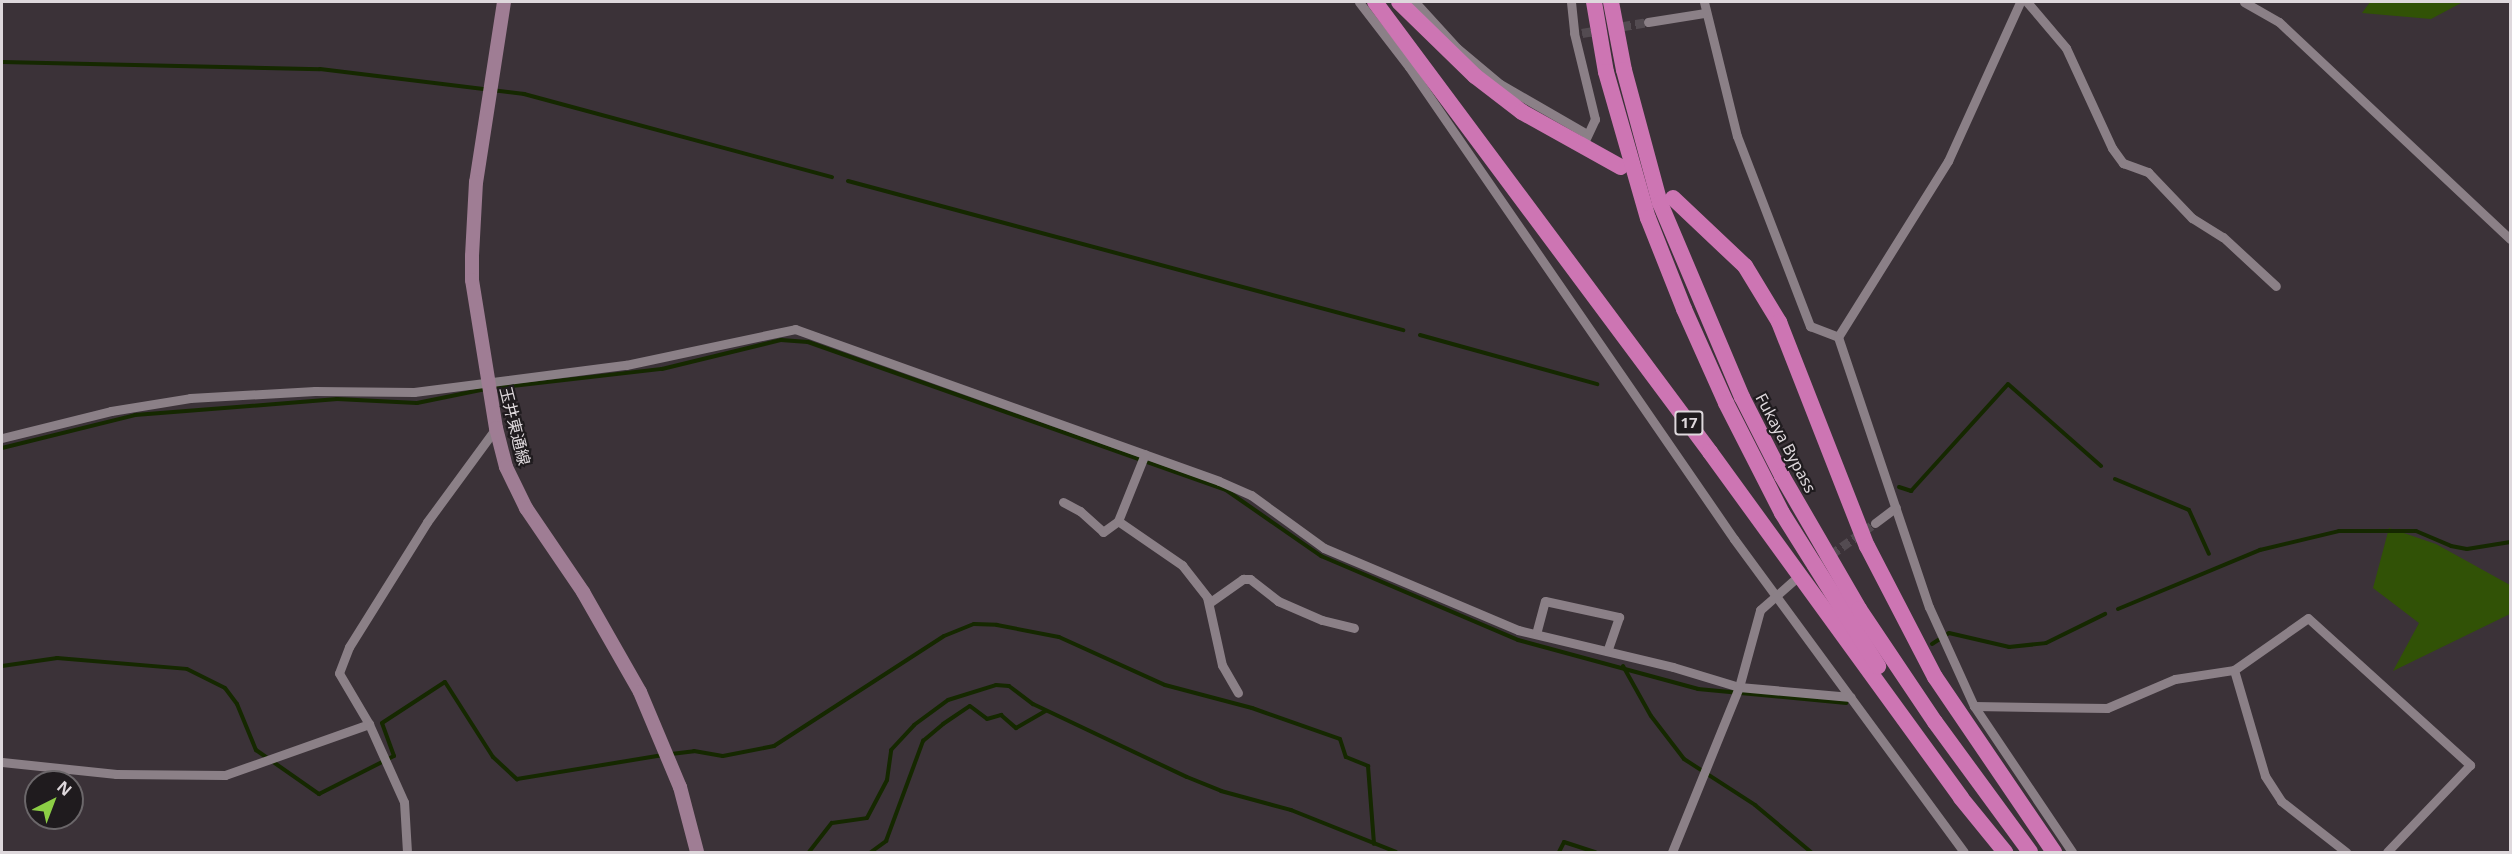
<!DOCTYPE html>
<html>
<head>
<meta charset="utf-8">
<style>
	body { margin:0 }
	#map { position:relative; width:2512px; height:854px; overflow:hidden; background:#3b3238; font-family:"Noto Sans","Noto Sans JP",sans-serif }
	div>[style] { position:absolute }
	[style*='--x'] { left:calc(var(--x)*1px); top:calc(var(--y)*1px); width:calc(var(--w)*1px); rotate:calc(var(--a)*1deg) }
	.green>* { inset:0; background:#315206 }
	.stream>* { height:4px; margin:-2px; padding:0 2px; transform-origin:2px; border-radius:2px; background:#152800 }
	.street-tunnel>* { height:9px; margin-top:-4.5px; transform-origin:0; background:repeating-linear-gradient(90deg,#534b51 0 9px,transparent 0 13.5px) }
	.street>* { height:9px; margin:-4.5px; padding:0 4.5px; transform-origin:4.5px; border-radius:4.5px; background:#8b8087 }
	.secondary>* { height:14px; margin:-7px; padding:0 7px; transform-origin:7px; border-radius:7px; background:#9f7d94 }
	.highway>* { height:16px; margin:-8px; padding:0 8px; transform-origin:8px; border-radius:8px; background:#cd75b3 }
	span { translate:-50% -50%; white-space:nowrap; text-align:center; line-height:1.15; -webkit-text-stroke:4.5px #1f1b1e; paint-order:stroke }
	.shield-label span { padding:2px 4px; background:#1f1b1e; border:2px solid; border-radius:4px; -webkit-text-stroke-width:0 }
	.shield-label { font-size:15px; color:#ded8dc; font-weight:700 }
	.street-label { font-size:16px; color:#ded8dc }
	.frame { position:absolute; inset:0; border:3px solid #ded8dc; pointer-events:none }
	.north { position:absolute; left:24px; top:770px; width:60px; height:60px; box-sizing:border-box; background:#1f1b1e; border:2px solid #6b676a; border-radius:50%; rotate:42deg; font-size:16px; font-weight:700; line-height:24px; text-align:center; color:#ded8dc }
	.north::after { content:''; display:block; margin:auto; width:21px; height:27px; background:#8cce45; clip-path:polygon(50% 0,100% 100%,50% 72%,0 100%) }
</style>
</head>
<body>
<div id="map">
	<div class="green">
		<div style="clip-path:polygon(2370px 2px,2463px 2px,2431px 19px,2362px 13px)"></div>
		<div style="clip-path:polygon(2389px 528px,2436px 544px,2510px 585px,2510px 614px,2393px 671px,2419px 623px,2373px 588px)"></div>
	</div>
	<div class="stream">
		<div style="--x:2;--y:62;--w:318;--a:1.3"></div>
		<div style="--x:320;--y:69;--w:206;--a:7"></div>
		<div style="--x:524;--y:94;--w:319;--a:15.1"></div>
		<div style="--x:848;--y:181;--w:575;--a:15.03"></div>
		<div style="--x:1420;--y:335;--w:184;--a:15.5"></div>
		<div style="--x:494;--y:388;--w:169;--a:-6.5"></div>
		<div style="--x:662;--y:369;--w:122;--a:-13.7"></div>
		<div style="--x:781;--y:340;--w:27;--a:4"></div>
		<div style="--x:808;--y:342;--w:443;--a:19.5"></div>
		<div style="--x:1226;--y:490;--w:116;--a:34.8"></div>
		<div style="--x:1321;--y:556;--w:214;--a:23.1"></div>
		<div style="--x:1518;--y:640;--w:187;--a:15.2"></div>
		<div style="--x:1698;--y:689;--w:149;--a:5.4"></div>
		<div style="--x:2;--y:448;--w:137;--a:-13.9"></div>
		<div style="--x:135;--y:415;--w:203;--a:-4.5"></div>
		<div style="--x:337;--y:399;--w:80;--a:2.9"></div>
		<div style="--x:417;--y:403;--w:70;--a:-11.5"></div>
		<div style="--x:2115;--y:479;--w:80;--a:22.7"></div>
		<div style="--x:2189;--y:510;--w:48;--a:65.6"></div>
		<div style="--x:1899;--y:487;--w:13;--a:18"></div>
		<div style="--x:1911;--y:491;--w:144;--a:-47.8"></div>
		<div style="--x:2008;--y:384;--w:124;--a:41.4"></div>
		<div style="--x:2118;--y:609;--w:154;--a:-22.6"></div>
		<div style="--x:2260;--y:550;--w:81;--a:-13.5"></div>
		<div style="--x:2339;--y:531;--w:77;--a:0"></div>
		<div style="--x:2416;--y:531;--w:38;--a:23"></div>
		<div style="--x:2451;--y:546;--w:16;--a:11"></div>
		<div style="--x:2467;--y:549;--w:44;--a:-9.2"></div>
		<div style="--x:1932;--y:644;--w:20;--a:-33"></div>
		<div style="--x:1949;--y:633;--w:62;--a:13.1"></div>
		<div style="--x:2009;--y:647;--w:37;--a:-6"></div>
		<div style="--x:2046;--y:643;--w:66;--a:-26.2"></div>
		<div style="--x:2;--y:666;--w:56;--a:-8.3"></div>
		<div style="--x:57;--y:658;--w:130;--a:4.8"></div>
		<div style="--x:187;--y:669;--w:42;--a:26.6"></div>
		<div style="--x:225;--y:688;--w:20;--a:53"></div>
		<div style="--x:237;--y:704;--w:50;--a:67.6"></div>
		<div style="--x:256;--y:750;--w:77;--a:34.9"></div>
		<div style="--x:319;--y:794;--w:84;--a:-26.9"></div>
		<div style="--x:394;--y:756;--w:35;--a:-110"></div>
		<div style="--x:382;--y:723;--w:75;--a:-33.1"></div>
		<div style="--x:445;--y:682;--w:89;--a:57.4"></div>
		<div style="--x:493;--y:757;--w:33;--a:43"></div>
		<div style="--x:517;--y:779;--w:148;--a:-9.3"></div>
		<div style="--x:1623;--y:666;--w:57;--a:60.8"></div>
		<div style="--x:1651;--y:716;--w:54;--a:52.5"></div>
		<div style="--x:1684;--y:759;--w:85;--a:32.9"></div>
		<div style="--x:1755;--y:805;--w:73;--a:40"></div>
		<div style="--x:671;--y:754;--w:23;--a:-7"></div>
		<div style="--x:694;--y:751;--w:29;--a:10"></div>
		<div style="--x:723;--y:756;--w:52;--a:-11.1"></div>
		<div style="--x:774;--y:746;--w:202;--a:-32.9"></div>
		<div style="--x:944;--y:636;--w:32;--a:-22"></div>
		<div style="--x:974;--y:624;--w:23;--a:2"></div>
		<div style="--x:997;--y:625;--w:63;--a:11"></div>
		<div style="--x:1059;--y:637;--w:116;--a:24.4"></div>
		<div style="--x:1165;--y:685;--w:90;--a:14.8"></div>
		<div style="--x:1252;--y:708;--w:93;--a:19.4"></div>
		<div style="--x:1340;--y:739;--w:19;--a:72"></div>
		<div style="--x:1346;--y:757;--w:24;--a:22"></div>
		<div style="--x:1368;--y:766;--w:78;--a:85.6"></div>
		<div style="--x:809;--y:852;--w:37;--a:-52"></div>
		<div style="--x:832;--y:823;--w:35;--a:-8"></div>
		<div style="--x:867;--y:818;--w:43;--a:-62.2"></div>
		<div style="--x:887;--y:780;--w:30;--a:-82"></div>
		<div style="--x:891;--y:750;--w:34;--a:-47"></div>
		<div style="--x:914;--y:725;--w:42;--a:-36.3"></div>
		<div style="--x:948;--y:700;--w:50;--a:-17.4"></div>
		<div style="--x:996;--y:685;--w:13;--a:4"></div>
		<div style="--x:1009;--y:686;--w:30;--a:37"></div>
		<div style="--x:1033;--y:704;--w:170;--a:25.4"></div>
		<div style="--x:1187;--y:777;--w:37;--a:22"></div>
		<div style="--x:1221;--y:791;--w:73;--a:15.2"></div>
		<div style="--x:1291;--y:810;--w:113;--a:21.8"></div>
		<div style="--x:871;--y:852;--w:19;--a:-36"></div>
		<div style="--x:886;--y:841;--w:107;--a:-69.7"></div>
		<div style="--x:923;--y:741;--w:26;--a:-40"></div>
		<div style="--x:943;--y:724;--w:32;--a:-34"></div>
		<div style="--x:970;--y:706;--w:21;--a:37"></div>
		<div style="--x:987;--y:719;--w:15;--a:-16"></div>
		<div style="--x:1001;--y:715;--w:20;--a:41"></div>
		<div style="--x:1016;--y:728;--w:34;--a:-30"></div>
		<div style="--x:1559;--y:852;--w:11;--a:-63"></div>
		<div style="--x:1564;--y:842;--w:33;--a:18"></div>
	</div>
	<div class="street-tunnel">
		<div style="--x:1582;--y:33;--w:67;--a:-9.5"></div>
		<div style="--x:1798;--y:578;--w:95;--a:-35.5"></div>
	</div>
	<div class="street">
		<div style="--x:1359;--y:2;--w:82;--a:52.4"></div>
		<div style="--x:1409;--y:67;--w:573;--a:55.45"></div>
		<div style="--x:1734;--y:539;--w:388;--a:53.7"></div>
		<div style="--x:1415;--y:2;--w:62;--a:47.6"></div>
		<div style="--x:1457;--y:48;--w:56;--a:39.9"></div>
		<div style="--x:1500;--y:84;--w:100;--a:29.9"></div>
		<div style="--x:1571;--y:2;--w:31;--a:84"></div>
		<div style="--x:1574;--y:33;--w:89;--a:76.3"></div>
		<div style="--x:1595;--y:119;--w:21;--a:115"></div>
		<div style="--x:1704;--y:2;--w:138;--a:76.2"></div>
		<div style="--x:1737;--y:136;--w:204;--a:69"></div>
		<div style="--x:1810;--y:326;--w:30;--a:21"></div>
		<div style="--x:1838;--y:337;--w:285;--a:71.4"></div>
		<div style="--x:1929;--y:607;--w:109;--a:65.6"></div>
		<div style="--x:1974;--y:706;--w:176;--a:56.1"></div>
		<div style="--x:2027;--y:2;--w:60;--a:49.7"></div>
		<div style="--x:2066;--y:48;--w:110;--a:65.3"></div>
		<div style="--x:2112;--y:148;--w:19;--a:54"></div>
		<div style="--x:2123;--y:163;--w:27;--a:20"></div>
		<div style="--x:2148;--y:172;--w:64;--a:46.3"></div>
		<div style="--x:2192;--y:218;--w:36;--a:32"></div>
		<div style="--x:2223;--y:237;--w:72;--a:42.8"></div>
		<div style="--x:2244;--y:2;--w:40;--a:29.7"></div>
		<div style="--x:2279;--y:22;--w:317;--a:43.2"></div>
		<div style="--x:1648;--y:22;--w:58;--a:-9"></div>
		<div style="--x:1838;--y:337;--w:208;--a:-58"></div>
		<div style="--x:1948;--y:161;--w:175;--a:-65.6"></div>
		<div style="--x:2;--y:438;--w:112;--a:-13.9"></div>
		<div style="--x:111;--y:411;--w:80;--a:-9.3"></div>
		<div style="--x:190;--y:398;--w:125;--a:-3.2"></div>
		<div style="--x:315;--y:391;--w:99;--a:0.6"></div>
		<div style="--x:414;--y:392;--w:214;--a:-7.3"></div>
		<div style="--x:626;--y:365;--w:173;--a:-12"></div>
		<div style="--x:795;--y:329;--w:450;--a:19.7"></div>
		<div style="--x:1219;--y:481;--w:35;--a:24"></div>
		<div style="--x:1251;--y:495;--w:90;--a:36"></div>
		<div style="--x:1324;--y:548;--w:211;--a:22.9"></div>
		<div style="--x:1518;--y:630;--w:159;--a:13.4"></div>
		<div style="--x:1673;--y:667;--w:69;--a:16.9"></div>
		<div style="--x:1739;--y:687;--w:112;--a:5.1"></div>
		<div style="--x:1063;--y:502;--w:19;--a:28"></div>
		<div style="--x:1080;--y:511;--w:31;--a:42"></div>
		<div style="--x:1103;--y:532;--w:19;--a:-36"></div>
		<div style="--x:1118;--y:521;--w:72;--a:-68.1"></div>
		<div style="--x:1118;--y:521;--w:78;--a:34.5"></div>
		<div style="--x:1182;--y:565;--w:41;--a:52"></div>
		<div style="--x:1207;--y:597;--w:70;--a:77.6"></div>
		<div style="--x:1222;--y:665;--w:32;--a:60"></div>
		<div style="--x:1875;--y:523;--w:26;--a:-37"></div>
		<div style="--x:1209;--y:603;--w:42;--a:-35.2"></div>
		<div style="--x:1243;--y:579;--w:7;--a:0"></div>
		<div style="--x:1250;--y:579;--w:36;--a:38"></div>
		<div style="--x:1278;--y:601;--w:48;--a:23.4"></div>
		<div style="--x:1322;--y:620;--w:33;--a:14"></div>
		<div style="--x:1536;--y:634;--w:34;--a:-75"></div>
		<div style="--x:1545;--y:601;--w:76;--a:12.2"></div>
		<div style="--x:1619;--y:617;--w:36;--a:109"></div>
		<div style="--x:2234;--y:670;--w:110;--a:73.7"></div>
		<div style="--x:2265;--y:776;--w:30;--a:57"></div>
		<div style="--x:2281;--y:801;--w:83;--a:38.1"></div>
		<div style="--x:1974;--y:706;--w:133;--a:0.9"></div>
		<div style="--x:2107;--y:708;--w:74;--a:-23.1"></div>
		<div style="--x:2175;--y:679;--w:60;--a:-8.7"></div>
		<div style="--x:2234;--y:670;--w:90;--a:-35.1"></div>
		<div style="--x:2308;--y:618;--w:219;--a:42.2"></div>
		<div style="--x:2470;--y:765;--w:120;--a:133.7"></div>
		<div style="--x:2;--y:762;--w:115;--a:6"></div>
		<div style="--x:116;--y:774;--w:109;--a:0.5"></div>
		<div style="--x:225;--y:775;--w:153;--a:-19.5"></div>
		<div style="--x:407;--y:852;--w:50;--a:-93.4"></div>
		<div style="--x:404;--y:802;--w:85;--a:-114.2"></div>
		<div style="--x:369;--y:724;--w:59;--a:-120.5"></div>
		<div style="--x:339;--y:673;--w:28;--a:-69"></div>
		<div style="--x:349;--y:647;--w:147;--a:-58"></div>
		<div style="--x:427;--y:522;--w:117;--a:-53.7"></div>
		<div style="--x:1672;--y:852;--w:178;--a:-67.9"></div>
		<div style="--x:1739;--y:687;--w:80;--a:-74.7"></div>
		<div style="--x:1760;--y:610;--w:44;--a:-41.3"></div>
	</div>
	<div class="secondary">
		<div style="--x:504;--y:2;--w:182;--a:98.8"></div>
		<div style="--x:476;--y:182;--w:74;--a:93.1"></div>
		<div style="--x:472;--y:256;--w:24;--a:90"></div>
		<div style="--x:472;--y:280;--w:150;--a:80.8"></div>
		<div style="--x:496;--y:428;--w:40;--a:75.6"></div>
		<div style="--x:506;--y:467;--w:46;--a:64"></div>
		<div style="--x:526;--y:508;--w:102;--a:55.8"></div>
		<div style="--x:583;--y:592;--w:115;--a:60.3"></div>
		<div style="--x:640;--y:692;--w:103;--a:67.2"></div>
		<div style="--x:680;--y:787;--w:67;--a:75.3"></div>
	</div>
	<div class="highway">
		<div style="--x:1375;--y:2;--w:561;--a:53.33"></div>
		<div style="--x:1710;--y:452;--w:427;--a:54"></div>
		<div style="--x:1961;--y:798;--w:70;--a:50.8"></div>
		<div style="--x:1399;--y:2;--w:106;--a:44.2"></div>
		<div style="--x:1475;--y:76;--w:59;--a:37.5"></div>
		<div style="--x:1522;--y:112;--w:113;--a:29.1"></div>
		<div style="--x:1594;--y:2;--w:71;--a:80.3"></div>
		<div style="--x:1606;--y:72;--w:152;--a:74"></div>
		<div style="--x:1648;--y:218;--w:98;--a:68.4"></div>
		<div style="--x:1684;--y:309;--w:103;--a:65.9"></div>
		<div style="--x:1726;--y:403;--w:123;--a:63"></div>
		<div style="--x:1782;--y:513;--w:181;--a:57.9"></div>
		<div style="--x:1611;--y:2;--w:69;--a:79.2"></div>
		<div style="--x:1624;--y:70;--w:138;--a:74.9"></div>
		<div style="--x:1660;--y:203;--w:211;--a:67.1"></div>
		<div style="--x:1742;--y:397;--w:89;--a:63.1"></div>
		<div style="--x:1782;--y:476;--w:154;--a:59.9"></div>
		<div style="--x:1859;--y:609;--w:136;--a:56.1"></div>
		<div style="--x:1935;--y:722;--w:161;--a:53.8"></div>
		<div style="--x:1673;--y:198;--w:99;--a:43.4"></div>
		<div style="--x:1745;--y:266;--w:66;--a:58.7"></div>
		<div style="--x:1779;--y:322;--w:241;--a:68.6"></div>
		<div style="--x:1867;--y:546;--w:148;--a:62.6"></div>
		<div style="--x:1935;--y:677;--w:212;--a:55.8"></div>
	</div>
	<div class="shield-label">
		<span style="left:1689px;top:423px">17</span>
	</div>
	<div class="street-label">
		<span style="left:515px;top:426px;rotate:76deg">玉井東通線</span>
		<span style="left:1786px;top:443px;rotate:62deg">Fukaya Bypass</span>
	</div>
	<div class="frame"></div>
	<div class="north">N</div>
</div>
</body>
</html>
